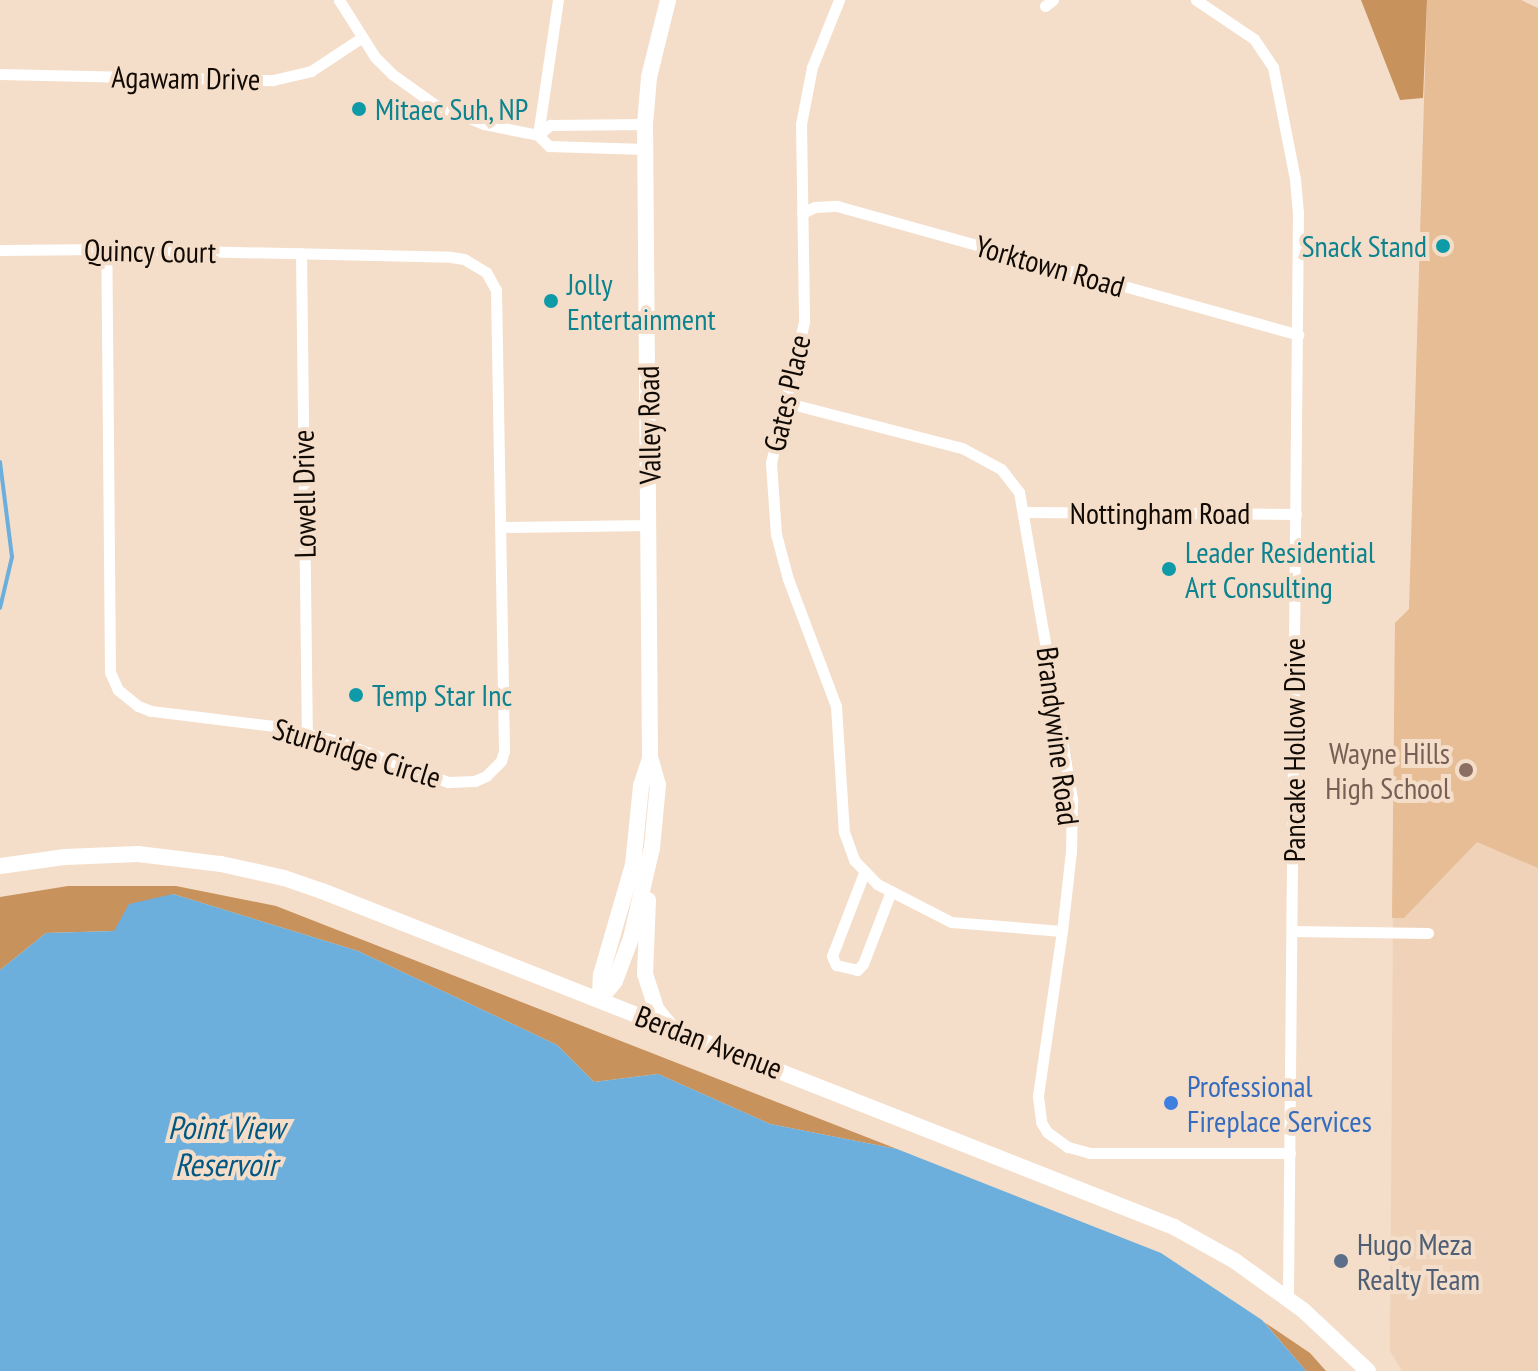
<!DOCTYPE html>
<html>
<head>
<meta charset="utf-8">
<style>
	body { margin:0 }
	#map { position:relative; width:1538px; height:1371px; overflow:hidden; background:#f4dec9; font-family:"PT Sans Narrow",sans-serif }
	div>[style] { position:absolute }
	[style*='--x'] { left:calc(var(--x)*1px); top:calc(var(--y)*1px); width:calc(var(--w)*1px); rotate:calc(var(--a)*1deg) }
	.built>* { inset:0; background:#efd2b8 }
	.green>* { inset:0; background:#e6bd95 }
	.forest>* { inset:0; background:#c8925c }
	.water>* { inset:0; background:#6cafdc }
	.stream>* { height:4px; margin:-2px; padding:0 2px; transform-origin:2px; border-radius:2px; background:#6cafdc }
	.street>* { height:11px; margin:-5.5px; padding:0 5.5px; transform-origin:5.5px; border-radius:5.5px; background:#fff }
	.secondary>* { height:16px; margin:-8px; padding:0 8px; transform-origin:8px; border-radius:8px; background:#fff }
	.dots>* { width:22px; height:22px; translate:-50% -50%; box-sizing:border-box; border:4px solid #f4dec9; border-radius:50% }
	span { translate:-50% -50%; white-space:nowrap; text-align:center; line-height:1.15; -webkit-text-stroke:8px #f4dec9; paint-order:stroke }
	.street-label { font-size:30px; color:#110a04 }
	.culture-label { font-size:30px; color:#0d838f }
	.left { translate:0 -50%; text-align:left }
	.right { translate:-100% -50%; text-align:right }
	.education-label { font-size:30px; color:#785e54 }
	.shop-label { font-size:30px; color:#366cbe }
	.service-label { font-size:30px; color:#4e5e75 }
	.water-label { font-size:32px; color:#005883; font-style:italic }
</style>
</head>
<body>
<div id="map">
	<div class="built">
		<div style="clip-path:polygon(1538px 10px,1538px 1371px,1402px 1371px,1390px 1351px,1395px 623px,1409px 609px)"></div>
	</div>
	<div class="green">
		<div style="clip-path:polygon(1427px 0,1521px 0,1538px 8px,1538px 868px,1477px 842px,1404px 918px,1392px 918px,1395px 623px,1409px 609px)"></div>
	</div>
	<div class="forest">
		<div style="clip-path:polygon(1361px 0,1427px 0,1423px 98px,1400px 100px)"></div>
		<div style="clip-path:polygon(68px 886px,176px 886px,276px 906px,897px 1149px,770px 1124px,658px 1074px,594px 1082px,557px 1045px,358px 951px,173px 894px,114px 931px,46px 933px,0 970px,0 897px)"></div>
		<div style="clip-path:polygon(1264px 1322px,1310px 1353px,1326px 1371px,1306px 1371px)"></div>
	</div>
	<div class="water">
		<div style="clip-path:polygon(173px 894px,358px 951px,557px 1045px,594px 1082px,658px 1074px,770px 1124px,897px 1149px,1161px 1253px,1262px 1320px,1306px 1371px,0 1371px,0 970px,46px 933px,114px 931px,129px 904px)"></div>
	</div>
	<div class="stream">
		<div style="--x:0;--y:462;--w:96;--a:82.8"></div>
		<div style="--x:12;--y:557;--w:52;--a:103.2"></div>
	</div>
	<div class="street">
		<div style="--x:339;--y:0;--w:67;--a:57.7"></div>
		<div style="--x:375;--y:57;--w:24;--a:45"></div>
		<div style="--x:392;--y:74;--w:52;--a:35.5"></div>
		<div style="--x:434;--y:104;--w:54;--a:21.8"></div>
		<div style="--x:484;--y:124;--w:55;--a:11.5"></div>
		<div style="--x:538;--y:135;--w:16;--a:45"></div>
		<div style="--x:549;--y:146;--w:96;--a:1.8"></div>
		<div style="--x:839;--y:0;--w:72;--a:111.9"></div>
		<div style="--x:812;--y:67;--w:58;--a:100.9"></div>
		<div style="--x:801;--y:124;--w:198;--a:89.1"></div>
		<div style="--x:804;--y:322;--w:145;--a:103.2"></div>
		<div style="--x:771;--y:463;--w:71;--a:86"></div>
		<div style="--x:776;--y:534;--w:47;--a:75.1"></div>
		<div style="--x:788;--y:579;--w:136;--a:69.3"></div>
		<div style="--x:836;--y:706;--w:126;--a:86.4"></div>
		<div style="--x:844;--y:832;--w:30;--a:70"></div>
		<div style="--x:854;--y:860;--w:33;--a:46"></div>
		<div style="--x:877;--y:884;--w:83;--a:27.2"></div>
		<div style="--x:951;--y:922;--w:111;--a:4.6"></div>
		<div style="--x:1196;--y:0;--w:70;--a:33.9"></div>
		<div style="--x:1254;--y:39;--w:34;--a:56"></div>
		<div style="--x:1273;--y:67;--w:114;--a:78.9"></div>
		<div style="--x:1295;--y:179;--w:33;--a:85"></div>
		<div style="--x:1298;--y:212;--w:1087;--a:90.53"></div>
		<div style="--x:1045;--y:6;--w:10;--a:-37"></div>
		<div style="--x:0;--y:74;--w:273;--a:1.3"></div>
		<div style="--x:273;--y:80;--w:39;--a:-13"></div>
		<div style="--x:311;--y:71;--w:60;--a:-33.4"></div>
		<div style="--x:538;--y:135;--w:136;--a:-81.6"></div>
		<div style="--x:538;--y:135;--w:16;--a:-40"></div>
		<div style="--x:550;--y:125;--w:95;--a:-0.6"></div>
		<div style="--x:802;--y:213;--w:14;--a:-25"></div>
		<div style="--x:815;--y:207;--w:22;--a:-3"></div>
		<div style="--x:837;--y:206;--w:479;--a:15.6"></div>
		<div style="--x:0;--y:250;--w:106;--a:-0.5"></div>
		<div style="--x:106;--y:249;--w:345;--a:1.3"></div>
		<div style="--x:451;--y:257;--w:13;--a:9"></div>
		<div style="--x:464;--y:259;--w:26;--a:31"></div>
		<div style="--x:486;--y:272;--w:21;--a:61"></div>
		<div style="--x:496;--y:290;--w:461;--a:89"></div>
		<div style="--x:504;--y:751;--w:10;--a:107"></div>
		<div style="--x:501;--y:761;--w:21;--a:135"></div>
		<div style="--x:486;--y:776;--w:12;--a:156"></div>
		<div style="--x:475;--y:781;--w:27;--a:178"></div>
		<div style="--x:448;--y:782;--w:121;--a:-159.8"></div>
		<div style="--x:334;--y:740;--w:62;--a:-166.9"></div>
		<div style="--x:274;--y:726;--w:124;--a:-173"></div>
		<div style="--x:151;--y:711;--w:14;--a:-159"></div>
		<div style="--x:138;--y:706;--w:26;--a:-141"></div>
		<div style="--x:118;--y:690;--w:20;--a:-114"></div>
		<div style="--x:110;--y:672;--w:423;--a:-90.5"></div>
		<div style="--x:301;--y:253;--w:481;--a:89.3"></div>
		<div style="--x:784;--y:402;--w:184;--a:14.5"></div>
		<div style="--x:962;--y:448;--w:44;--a:28.3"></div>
		<div style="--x:1001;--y:469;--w:29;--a:52"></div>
		<div style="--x:1019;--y:492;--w:313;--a:80.2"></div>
		<div style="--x:1072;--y:800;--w:51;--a:91.1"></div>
		<div style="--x:1071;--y:851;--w:81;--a:96.4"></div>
		<div style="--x:1062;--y:931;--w:167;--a:98.3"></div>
		<div style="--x:1038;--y:1096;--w:26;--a:83"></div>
		<div style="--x:1041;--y:1122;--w:12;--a:59"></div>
		<div style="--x:1047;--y:1132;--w:26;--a:36"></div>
		<div style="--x:1068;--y:1147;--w:23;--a:15"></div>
		<div style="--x:1090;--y:1153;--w:200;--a:0"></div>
		<div style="--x:1024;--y:512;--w:272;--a:0.4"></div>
		<div style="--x:500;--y:527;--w:150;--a:-0.8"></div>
		<div style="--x:864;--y:873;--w:89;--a:111.1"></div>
		<div style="--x:832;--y:956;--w:10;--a:66"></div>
		<div style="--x:836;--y:965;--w:22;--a:13"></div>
		<div style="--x:857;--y:970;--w:8;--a:-45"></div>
		<div style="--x:863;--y:964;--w:78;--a:-69"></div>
		<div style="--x:1293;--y:931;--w:135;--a:0.8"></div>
	</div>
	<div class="secondary">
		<div style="--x:0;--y:866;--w:66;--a:-7.9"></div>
		<div style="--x:65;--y:857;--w:73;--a:-2.4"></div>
		<div style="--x:138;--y:854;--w:84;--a:6.9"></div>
		<div style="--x:221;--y:864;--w:65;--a:12.5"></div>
		<div style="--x:284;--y:878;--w:40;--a:18.9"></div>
		<div style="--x:322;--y:891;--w:916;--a:21.52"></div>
		<div style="--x:1174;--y:1227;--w:70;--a:29.1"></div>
		<div style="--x:1235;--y:1261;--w:84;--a:35.8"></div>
		<div style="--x:1303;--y:1310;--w:89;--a:43.2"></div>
		<div style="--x:648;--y:900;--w:74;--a:92.3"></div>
		<div style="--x:645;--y:974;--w:38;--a:72"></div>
		<div style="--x:657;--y:1010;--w:21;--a:51"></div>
		<div style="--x:600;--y:999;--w:23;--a:-50"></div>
		<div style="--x:615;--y:981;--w:46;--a:-69.6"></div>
		<div style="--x:631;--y:938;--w:92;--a:-76.9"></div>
		<div style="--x:652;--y:848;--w:63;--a:-84.6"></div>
		<div style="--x:658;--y:785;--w:29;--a:-106"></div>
		<div style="--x:650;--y:757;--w:633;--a:-90.45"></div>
		<div style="--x:645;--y:124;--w:47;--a:-85.1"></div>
		<div style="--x:649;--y:77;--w:79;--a:-76.1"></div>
		<div style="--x:600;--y:999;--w:24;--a:-88"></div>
		<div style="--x:601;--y:975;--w:115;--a:-73.8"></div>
		<div style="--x:633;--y:865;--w:79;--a:-84.2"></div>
		<div style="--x:641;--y:786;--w:28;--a:-72"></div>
	</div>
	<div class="dots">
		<div style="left:359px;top:109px;background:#0f9aa8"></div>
		<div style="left:1443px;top:246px;background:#0f9aa8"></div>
		<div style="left:551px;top:301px;background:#0f9aa8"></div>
		<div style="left:1169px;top:569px;background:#0f9aa8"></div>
		<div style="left:356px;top:695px;background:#0f9aa8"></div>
		<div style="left:1466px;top:770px;background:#8d6e63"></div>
		<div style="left:1171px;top:1103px;background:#3f7fe0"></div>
		<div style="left:1341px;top:1261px;background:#5c6f8a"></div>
	</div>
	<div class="street-label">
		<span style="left:186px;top:78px;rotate:1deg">Agawam Drive</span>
		<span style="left:150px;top:251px;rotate:1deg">Quincy Court</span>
		<span style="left:1050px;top:266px;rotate:16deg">Yorktown Road</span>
		<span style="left:787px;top:393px;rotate:-77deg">Gates Place</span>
		<span style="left:649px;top:425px;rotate:-91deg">Valley Road</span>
		<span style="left:304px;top:494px;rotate:-91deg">Lowell Drive</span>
		<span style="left:1160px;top:513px">Nottingham Road</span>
		<span style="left:1058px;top:736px;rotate:83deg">Brandywine Road</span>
		<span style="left:1294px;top:750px;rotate:-90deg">Pancake Hollow Drive</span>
		<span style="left:357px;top:753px;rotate:17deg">Sturbridge Circle</span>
		<span style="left:709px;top:1042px;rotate:21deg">Berdan Avenue</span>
	</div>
	<div class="culture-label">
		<span class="left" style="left:375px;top:109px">Mitaec Suh, NP</span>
		<span class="right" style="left:1427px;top:246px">Snack Stand</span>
		<span class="left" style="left:567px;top:301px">Jolly<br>Entertainment</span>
		<span class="left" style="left:1185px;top:569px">Leader Residential<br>Art Consulting</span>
		<span class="left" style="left:372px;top:695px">Temp Star Inc</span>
	</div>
	<div class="education-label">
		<span class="right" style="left:1450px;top:770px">Wayne Hills<br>High School</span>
	</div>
	<div class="shop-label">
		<span class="left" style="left:1187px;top:1103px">Professional<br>Fireplace Services</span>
	</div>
	<div class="service-label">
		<span class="left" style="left:1357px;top:1261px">Hugo Meza<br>Realty Team</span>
	</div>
	<div class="water-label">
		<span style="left:226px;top:1146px">Point View<br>Reservoir</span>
	</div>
</div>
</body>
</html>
